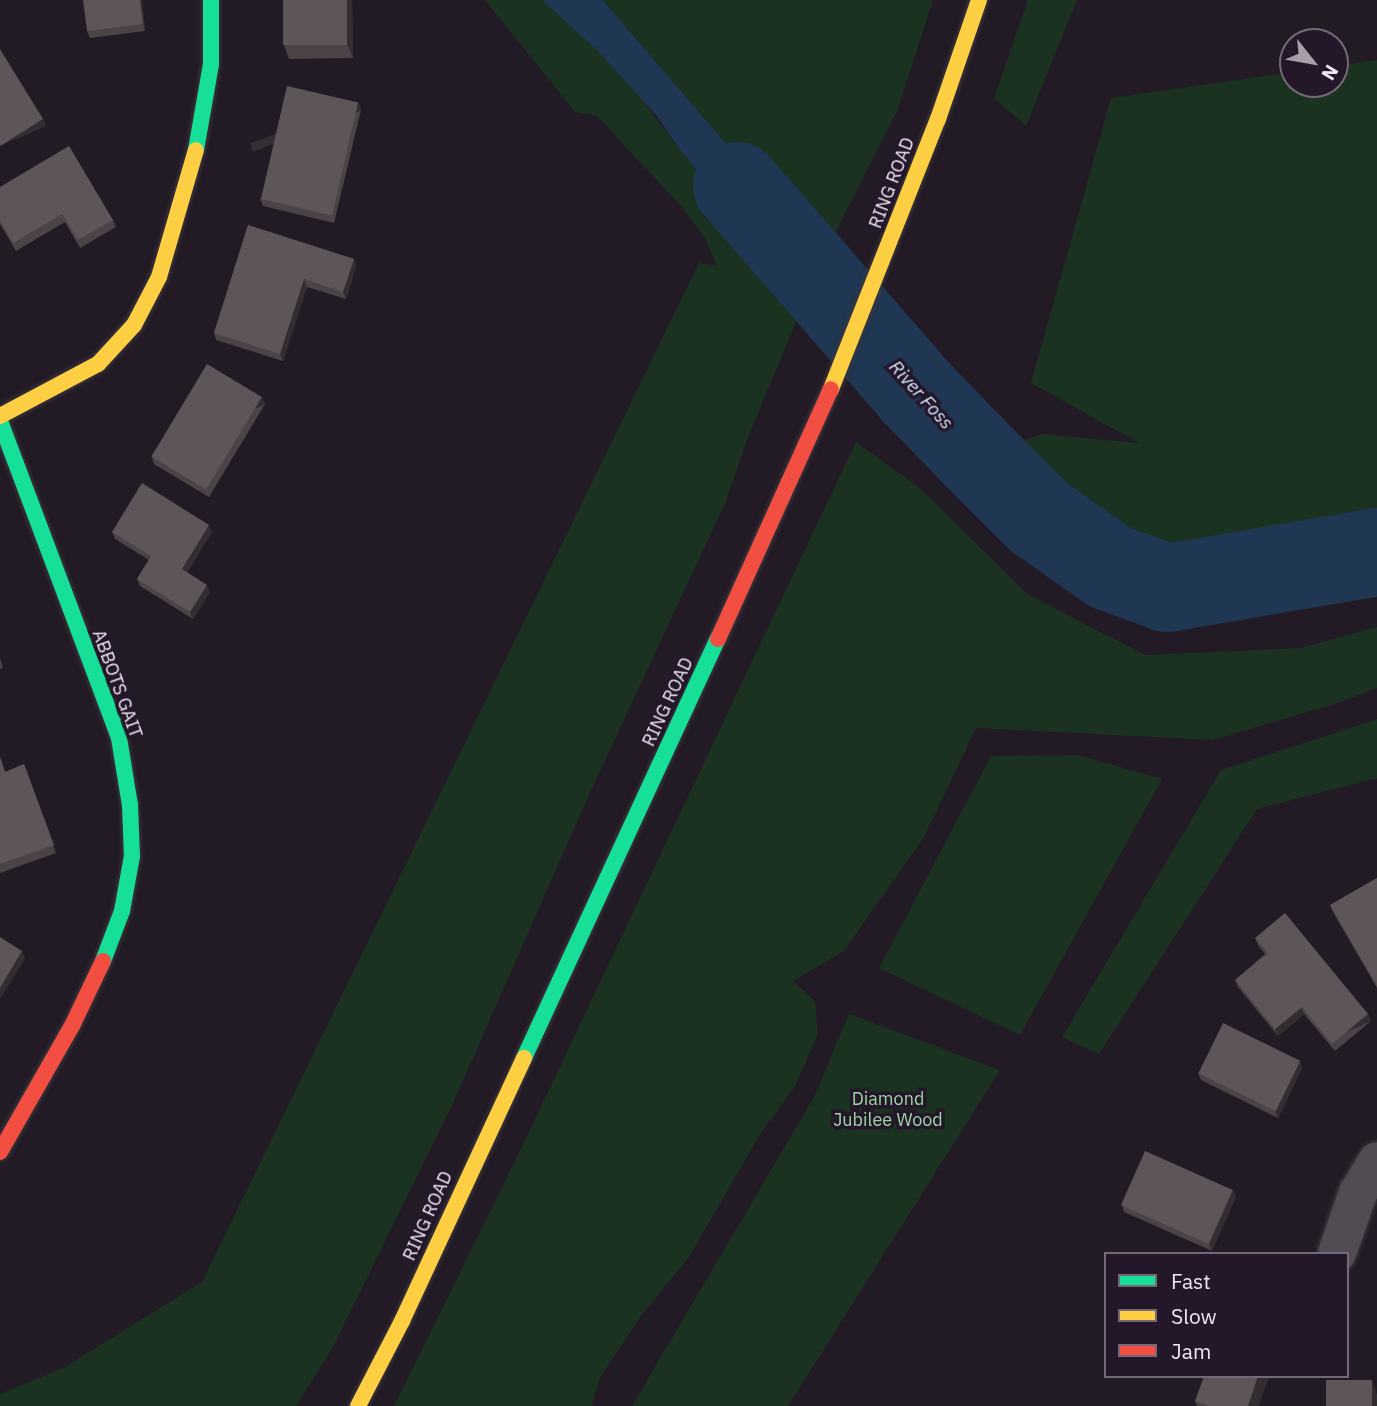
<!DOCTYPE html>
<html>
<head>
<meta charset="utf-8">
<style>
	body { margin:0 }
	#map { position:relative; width:1377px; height:1406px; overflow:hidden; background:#221b25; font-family:"IBM Plex Sans",sans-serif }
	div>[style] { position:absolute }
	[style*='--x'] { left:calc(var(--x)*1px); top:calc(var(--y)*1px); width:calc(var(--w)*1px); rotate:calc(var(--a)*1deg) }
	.green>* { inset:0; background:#1a321f }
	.water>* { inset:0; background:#1f3752 }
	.river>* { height:88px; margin:-44px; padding:0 44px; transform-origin:44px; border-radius:44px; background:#1f3752 }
	.roads { filter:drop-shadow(0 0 2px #3c373e) drop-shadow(0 0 2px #3c373e) }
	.street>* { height:38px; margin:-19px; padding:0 19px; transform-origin:19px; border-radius:19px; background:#514c53 }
	.fast>* { height:16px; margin:-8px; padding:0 8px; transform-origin:8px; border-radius:8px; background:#16e098 }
	.slow>* { height:16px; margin:-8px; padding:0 8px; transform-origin:8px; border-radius:8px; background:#ffcf43 }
	.jam>* { height:16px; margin:-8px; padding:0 8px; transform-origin:8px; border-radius:8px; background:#f24e42 }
	.wall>* { inset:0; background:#4b4346 }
	.shaded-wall>* { inset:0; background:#332c31; transform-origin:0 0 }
	.building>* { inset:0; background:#5d5558; transform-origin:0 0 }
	span { translate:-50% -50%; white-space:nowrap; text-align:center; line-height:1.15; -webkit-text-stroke:7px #241729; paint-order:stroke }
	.street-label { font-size:18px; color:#eee5f2 }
	.park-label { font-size:18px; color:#9cd5a4 }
	.water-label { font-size:19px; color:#d3e6fc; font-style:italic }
	.legend { position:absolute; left:1104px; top:1252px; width:245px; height:126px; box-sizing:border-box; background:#241729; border:2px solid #756979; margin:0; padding:9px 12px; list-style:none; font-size:21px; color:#eee5f2 }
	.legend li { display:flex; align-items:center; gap:14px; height:35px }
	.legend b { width:35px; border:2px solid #756979 }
	.north { position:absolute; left:1279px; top:28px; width:70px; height:70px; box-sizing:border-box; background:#241729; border:2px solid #756979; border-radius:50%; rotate:121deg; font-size:19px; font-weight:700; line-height:28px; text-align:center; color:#eee5f2 }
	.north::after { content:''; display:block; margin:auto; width:24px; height:32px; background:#a79eaa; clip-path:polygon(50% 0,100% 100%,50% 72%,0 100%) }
</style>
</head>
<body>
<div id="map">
	<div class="green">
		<div style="clip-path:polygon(485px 0,542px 0,606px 52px,680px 150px,753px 237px,808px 293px,747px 440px,726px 501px,588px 797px,454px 1101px,333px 1347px,296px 1406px,0 1406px,0 1394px,65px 1367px,202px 1282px,699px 263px,717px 266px,705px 238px,681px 206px,597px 116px,575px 112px)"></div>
		<div style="clip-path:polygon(603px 0,933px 0,898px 109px,823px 257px)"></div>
		<div style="clip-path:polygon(1028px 0,1077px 0,1026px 126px,994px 98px)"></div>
		<div style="clip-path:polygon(1377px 60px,1377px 513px,1237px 547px,1163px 550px,1090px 524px,1006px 448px,1041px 434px,1139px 443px,1031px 383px,1111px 98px,1293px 72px,1293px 84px,1335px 84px,1335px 66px)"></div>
		<div style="clip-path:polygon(856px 442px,921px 489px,1027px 594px,1145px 655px,1301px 648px,1377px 627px,1377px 688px,1332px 705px,1212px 740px,976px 728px,924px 837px,844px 951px,793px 981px,815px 1001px,818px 1034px,795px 1086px,761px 1133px,689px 1257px,641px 1316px,601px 1376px,591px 1406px,394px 1406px,519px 1153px)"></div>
		<div style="clip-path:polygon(1377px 719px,1377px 778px,1257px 809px,1099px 1054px,1062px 1037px,1221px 770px)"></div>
		<div style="clip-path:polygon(1078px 755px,1162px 779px,1020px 1035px,879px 968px,991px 756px)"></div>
		<div style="clip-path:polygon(849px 1014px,1000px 1070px,788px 1406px,632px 1406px,814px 1097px)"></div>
	</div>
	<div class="water">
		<div style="clip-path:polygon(542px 0,603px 0,823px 257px,808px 293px,753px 237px,680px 150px,656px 115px,596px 49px)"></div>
	</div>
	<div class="river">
		<div style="--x:737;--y:186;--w:273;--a:49"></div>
		<div style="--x:916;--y:392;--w:92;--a:45.9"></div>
		<div style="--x:980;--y:458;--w:83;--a:45"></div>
		<div style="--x:1039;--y:517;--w:87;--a:35.2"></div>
		<div style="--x:1110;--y:567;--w:61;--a:20.2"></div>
		<div style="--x:1167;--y:588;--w:213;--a:-9.7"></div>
	</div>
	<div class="roads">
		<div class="street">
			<div style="--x:1337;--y:1253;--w:64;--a:-70.7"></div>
			<div style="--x:1358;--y:1193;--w:37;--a:-59"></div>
		</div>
		<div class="fast">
			<div style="--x:196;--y:150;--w:87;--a:-80.1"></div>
			<div style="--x:211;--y:64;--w:64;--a:-90"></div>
			<div style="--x:0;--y:421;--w:339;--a:69.4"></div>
			<div style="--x:119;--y:738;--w:68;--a:80.7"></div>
			<div style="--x:130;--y:805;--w:51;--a:87.8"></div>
			<div style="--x:132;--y:856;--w:56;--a:100.3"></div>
			<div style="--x:122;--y:911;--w:53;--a:110.8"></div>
			<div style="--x:524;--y:1058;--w:462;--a:-65.2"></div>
		</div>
		<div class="slow">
			<div style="--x:831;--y:389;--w:290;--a:-68.4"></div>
			<div style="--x:938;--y:119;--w:126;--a:-71"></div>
			<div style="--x:0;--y:416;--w:111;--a:-28"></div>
			<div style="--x:98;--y:364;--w:53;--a:-47.3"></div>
			<div style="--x:134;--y:325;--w:54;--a:-62.5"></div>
			<div style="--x:159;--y:277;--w:132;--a:-73.8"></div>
			<div style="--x:358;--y:1406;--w:96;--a:-62.6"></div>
			<div style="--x:402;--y:1321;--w:290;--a:-65.1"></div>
		</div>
		<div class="jam">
			<div style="--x:718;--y:639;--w:274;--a:-65.7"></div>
			<div style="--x:0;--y:1152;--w:145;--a:-60.3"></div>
			<div style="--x:72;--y:1026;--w:72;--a:-64.5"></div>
		</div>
	</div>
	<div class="wall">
		<div style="clip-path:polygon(142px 0,145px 31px,90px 38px,87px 31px)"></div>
		<div style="clip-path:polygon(352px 0,353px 58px,289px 59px,284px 45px)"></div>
		<div style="clip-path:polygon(358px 102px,361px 110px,334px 223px,263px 206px,260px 199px)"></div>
		<div style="clip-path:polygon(0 187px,113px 220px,116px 227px,80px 248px,65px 222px,16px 251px,0 224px)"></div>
		<div style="clip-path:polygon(248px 225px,354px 259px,356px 266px,346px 299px,307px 287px,283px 361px,216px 340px,214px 333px)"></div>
		<div style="clip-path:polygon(262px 397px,265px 404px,209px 497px,154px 464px,152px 457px)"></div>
		<div style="clip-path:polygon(112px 532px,212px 532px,187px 572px,210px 592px,193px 619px,140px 586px,137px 579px,149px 560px,115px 539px)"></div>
		<div style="clip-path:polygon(0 658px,3px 668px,0 669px)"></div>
		<div style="clip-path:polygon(0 757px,5px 772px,24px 764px,56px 853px,0 873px)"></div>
		<div style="clip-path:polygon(1377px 878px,1377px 988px,1333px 912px,1330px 905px)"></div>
		<div style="clip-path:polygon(1255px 938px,1368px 1014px,1371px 1021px,1335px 1051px,1304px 1014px,1278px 1036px,1238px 987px,1235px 980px,1265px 954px,1258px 945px)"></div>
		<div style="clip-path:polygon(1302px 1068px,1278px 1118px,1201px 1080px,1198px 1073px)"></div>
		<div style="clip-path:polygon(1233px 1190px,1236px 1197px,1212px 1251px,1124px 1212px,1122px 1205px)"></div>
		<div style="clip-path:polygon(1269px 1376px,1258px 1406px,1197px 1406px,1195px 1401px)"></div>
	</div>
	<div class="shaded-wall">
		<div style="clip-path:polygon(140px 0,142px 0,145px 31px,143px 24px)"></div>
		<div style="clip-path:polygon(347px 0,352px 0,353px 58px,347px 44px)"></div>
		<div style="left:358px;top:102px;width:9px;height:116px;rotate:69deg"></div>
		<div style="left:43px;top:119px;width:8px;height:51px;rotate:67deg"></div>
		<div style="clip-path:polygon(354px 259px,356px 266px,346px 299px,343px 292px)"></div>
		<div style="clip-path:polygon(304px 279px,307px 287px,283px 361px,280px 354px)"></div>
		<div style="left:262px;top:397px;width:8px;height:109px;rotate:67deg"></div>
		<div style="clip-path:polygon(209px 525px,212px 532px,184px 576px,182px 569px)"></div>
		<div style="clip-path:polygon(207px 585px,210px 592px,193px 619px,190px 612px)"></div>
		<div style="clip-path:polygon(22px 951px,25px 959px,0 999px,0 988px)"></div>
		<div style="clip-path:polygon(1302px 1007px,1304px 1014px,1278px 1036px,1275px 1029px)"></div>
		<div style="left:1368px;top:1014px;width:8px;height:47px;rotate:67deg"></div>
		<div style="clip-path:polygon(1300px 1061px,1302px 1068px,1278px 1118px,1275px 1111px)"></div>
		<div style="clip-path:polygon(1233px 1190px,1236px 1197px,1212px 1251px,1209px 1243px)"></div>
		<div style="clip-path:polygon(1258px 1376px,1269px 1376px,1258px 1406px,1248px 1406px)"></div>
		<div style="clip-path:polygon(1372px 1380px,1377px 1395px,1377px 1406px,1371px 1406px)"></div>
	</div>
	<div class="building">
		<div style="clip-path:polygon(83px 0,140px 0,143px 24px,87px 31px)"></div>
		<div style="left:283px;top:0;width:64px;height:45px"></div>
		<div style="clip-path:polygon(0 49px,43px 119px,0 146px)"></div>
		<div style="left:287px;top:86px;width:73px;height:116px;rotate:13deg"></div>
		<div style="clip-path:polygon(69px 146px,113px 220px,78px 240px,62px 214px,13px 243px,0 221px,0 187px)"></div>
		<div style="clip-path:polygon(248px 225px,354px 259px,343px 292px,304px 279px,280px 354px,214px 333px)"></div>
		<div style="left:207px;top:364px;width:64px;height:108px;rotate:31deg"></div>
		<div style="clip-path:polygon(142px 483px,209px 525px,182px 569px,207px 585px,190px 612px,137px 579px,151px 556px,112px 532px)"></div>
		<div style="clip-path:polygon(0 757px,5px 772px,24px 764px,54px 845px,0 864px)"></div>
		<div style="clip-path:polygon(1377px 878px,1377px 986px,1330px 905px)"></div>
		<div style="clip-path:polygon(1285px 913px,1368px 1014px,1332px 1044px,1302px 1007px,1275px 1029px,1235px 980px,1268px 953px,1255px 938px)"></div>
		<div style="clip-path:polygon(0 937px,22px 951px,0 988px)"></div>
		<div style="left:1223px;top:1023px;width:86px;height:56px;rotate:26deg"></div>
		<div style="left:1145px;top:1151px;width:96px;height:59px;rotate:24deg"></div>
		<div style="clip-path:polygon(1204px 1376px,1258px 1376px,1248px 1406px,1210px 1406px,1195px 1401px)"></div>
		<div style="left:1326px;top:1380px;width:46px;height:26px"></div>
	</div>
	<div class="street-label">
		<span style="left:892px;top:183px;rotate:-69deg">RING ROAD</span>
		<span style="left:117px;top:684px;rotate:70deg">ABBOTS GAIT</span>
		<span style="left:668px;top:702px;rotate:-65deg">RING ROAD</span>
		<span style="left:428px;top:1216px;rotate:-66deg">RING ROAD</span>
	</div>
	<div class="park-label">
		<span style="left:888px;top:1110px">Diamond<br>Jubilee Wood</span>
	</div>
	<div class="water-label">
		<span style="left:921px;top:395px;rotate:48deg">River Foss</span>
	</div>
	<ul class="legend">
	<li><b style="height:9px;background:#16e098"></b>Fast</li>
	<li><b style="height:9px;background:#ffcf43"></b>Slow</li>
	<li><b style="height:9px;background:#f24e42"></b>Jam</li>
	</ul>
	<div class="north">N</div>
</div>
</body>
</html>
